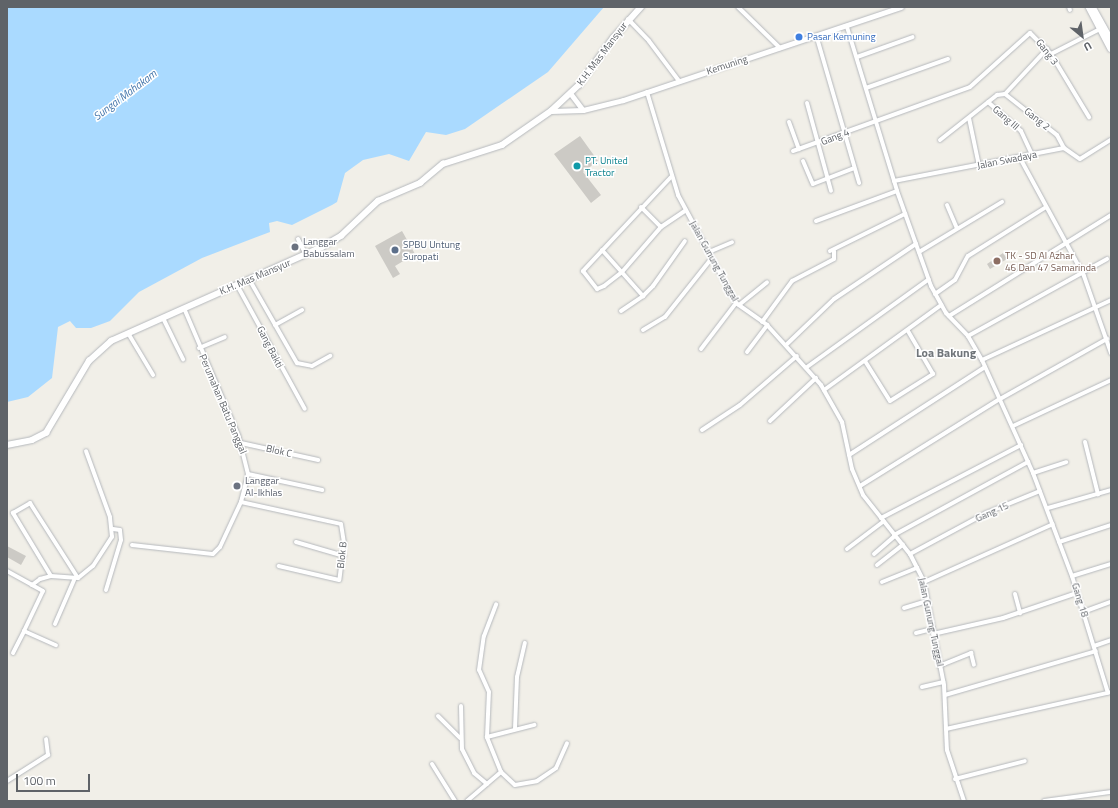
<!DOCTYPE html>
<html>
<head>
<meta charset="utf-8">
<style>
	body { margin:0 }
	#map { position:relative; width:1118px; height:808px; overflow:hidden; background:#f1efe8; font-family:"Titillium Web",sans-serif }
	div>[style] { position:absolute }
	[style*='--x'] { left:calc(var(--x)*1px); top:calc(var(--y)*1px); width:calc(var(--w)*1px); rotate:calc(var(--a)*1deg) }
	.water>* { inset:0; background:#aadaff }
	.building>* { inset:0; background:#cccac5 }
	.roads { filter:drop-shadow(0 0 1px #b5b8bc) drop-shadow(0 0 1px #b5b8bc) }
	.minor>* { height:4px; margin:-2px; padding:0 2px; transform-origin:2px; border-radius:2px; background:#fff }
	.tertiary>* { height:5px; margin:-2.5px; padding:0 2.5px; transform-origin:2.5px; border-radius:2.5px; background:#fff }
	.secondary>* { height:5.5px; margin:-2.75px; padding:0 2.75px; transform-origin:2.75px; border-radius:2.75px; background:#fff }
	.dots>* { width:11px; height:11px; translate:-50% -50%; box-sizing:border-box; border:2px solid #fff; border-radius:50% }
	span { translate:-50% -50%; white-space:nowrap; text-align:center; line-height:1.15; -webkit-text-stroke:3px #fff; paint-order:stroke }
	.shop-label { font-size:10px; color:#366cbe }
	.left { translate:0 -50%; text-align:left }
	.street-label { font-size:10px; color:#5f6368 }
	.culture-label { font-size:10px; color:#0d838f }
	.worship-label { font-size:10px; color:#5b616d }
	.service-label { font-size:10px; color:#4e5e75 }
	.education-label { font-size:10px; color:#785e54 }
	.water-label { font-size:11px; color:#4174aa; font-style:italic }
	.quarter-label { font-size:12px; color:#70757a; font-weight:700 }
	.frame { position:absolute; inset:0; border:8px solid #5f6368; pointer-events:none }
	.north { position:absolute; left:1062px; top:16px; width:40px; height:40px; -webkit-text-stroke:3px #fff; paint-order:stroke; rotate:151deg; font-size:11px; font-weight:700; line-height:16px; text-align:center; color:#5f6368 }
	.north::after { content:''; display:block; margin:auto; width:14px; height:18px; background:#5f6368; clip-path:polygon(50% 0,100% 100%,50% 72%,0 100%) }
	.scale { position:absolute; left:16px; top:774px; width:74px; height:18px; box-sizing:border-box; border:2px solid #5f6368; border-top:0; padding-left:5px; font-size:12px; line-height:14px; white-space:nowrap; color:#5f6368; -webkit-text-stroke:3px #fff; paint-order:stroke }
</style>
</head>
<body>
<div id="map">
	<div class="water">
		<div style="clip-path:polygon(7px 7px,604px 7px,548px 72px,465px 129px,446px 135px,426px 132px,409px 161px,389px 154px,363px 160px,345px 173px,337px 202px,332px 205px,292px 225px,277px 221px,269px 223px,270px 232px,202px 258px,139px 292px,110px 321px,91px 328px,76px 328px,70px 321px,58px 327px,52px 378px,28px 397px,7px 402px)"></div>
	</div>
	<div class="building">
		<div style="clip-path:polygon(580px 136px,598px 161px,583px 172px,601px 195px,591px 203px,554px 154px)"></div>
		<div style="clip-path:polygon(402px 231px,415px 254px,395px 266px,400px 274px,393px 278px,375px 246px)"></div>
		<div style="clip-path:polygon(1003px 253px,1007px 259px,990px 269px,987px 264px)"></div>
		<div style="clip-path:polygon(7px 546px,26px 556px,21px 565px,7px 557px)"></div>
	</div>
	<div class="roads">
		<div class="minor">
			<div style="--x:738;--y:7;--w:59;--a:44.3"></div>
			<div style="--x:1069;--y:7;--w:3;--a:72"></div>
			<div style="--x:628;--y:19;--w:30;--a:46"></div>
			<div style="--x:649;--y:41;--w:50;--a:53.1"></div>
			<div style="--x:847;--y:27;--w:171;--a:73"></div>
			<div style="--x:897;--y:191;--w:101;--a:70.3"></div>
			<div style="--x:931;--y:286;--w:31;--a:61"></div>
			<div style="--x:946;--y:313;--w:32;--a:46"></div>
			<div style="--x:968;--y:336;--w:28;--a:60"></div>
			<div style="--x:982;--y:360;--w:124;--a:65.7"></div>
			<div style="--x:1033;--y:473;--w:110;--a:69.3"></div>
			<div style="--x:1072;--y:576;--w:122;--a:72.9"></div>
			<div style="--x:817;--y:38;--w:151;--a:73.8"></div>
			<div style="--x:1051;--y:54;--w:55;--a:-27"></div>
			<div style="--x:857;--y:57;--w:59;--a:-19.7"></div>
			<div style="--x:866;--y:88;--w:87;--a:-19.5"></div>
			<div style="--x:647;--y:92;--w:108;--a:73.2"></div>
			<div style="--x:678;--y:195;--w:123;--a:61.8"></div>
			<div style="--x:736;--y:303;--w:38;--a:35"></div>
			<div style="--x:767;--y:325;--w:81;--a:48"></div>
			<div style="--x:821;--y:385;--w:43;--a:60.4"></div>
			<div style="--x:842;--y:422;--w:48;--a:78"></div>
			<div style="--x:852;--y:469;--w:28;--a:67"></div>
			<div style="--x:863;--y:495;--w:75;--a:51.5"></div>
			<div style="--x:910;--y:554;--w:31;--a:63"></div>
			<div style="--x:924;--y:582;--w:105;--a:79"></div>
			<div style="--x:944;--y:685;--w:65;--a:87.4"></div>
			<div style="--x:947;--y:750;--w:54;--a:71.6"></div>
			<div style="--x:1005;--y:94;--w:66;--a:38.3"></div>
			<div style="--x:1057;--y:135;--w:15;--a:62"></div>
			<div style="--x:988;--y:102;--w:44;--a:41.3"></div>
			<div style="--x:1021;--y:131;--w:26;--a:65"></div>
			<div style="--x:807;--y:103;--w:91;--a:74.7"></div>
			<div style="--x:969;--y:118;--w:49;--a:78.2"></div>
			<div style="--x:789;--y:122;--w:29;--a:70"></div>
			<div style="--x:940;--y:140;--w:73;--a:-38.3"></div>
			<div style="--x:997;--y:95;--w:8;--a:-7"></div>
			<div style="--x:1005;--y:94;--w:62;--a:-47"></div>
			<div style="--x:793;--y:151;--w:188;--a:-19.9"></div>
			<div style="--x:970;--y:87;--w:81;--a:-42"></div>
			<div style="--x:1030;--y:33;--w:30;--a:45"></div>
			<div style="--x:1051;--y:54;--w:74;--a:58.9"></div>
			<div style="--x:1020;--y:158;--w:134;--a:61.5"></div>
			<div style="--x:1084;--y:276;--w:82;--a:70.7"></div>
			<div style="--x:803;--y:161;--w:25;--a:67"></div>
			<div style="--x:813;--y:184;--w:44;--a:-21.3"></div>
			<div style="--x:671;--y:177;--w:129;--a:133.1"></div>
			<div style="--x:583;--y:271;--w:23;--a:52"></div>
			<div style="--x:597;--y:289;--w:8;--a:-23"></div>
			<div style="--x:604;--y:286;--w:23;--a:-38"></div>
			<div style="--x:622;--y:272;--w:60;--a:-49.1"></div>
			<div style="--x:661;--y:227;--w:30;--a:-34"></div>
			<div style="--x:894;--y:181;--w:173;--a:-11"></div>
			<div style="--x:1064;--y:148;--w:19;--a:35"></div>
			<div style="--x:1080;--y:159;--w:36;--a:-32"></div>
			<div style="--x:947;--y:205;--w:25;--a:67"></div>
			<div style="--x:641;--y:207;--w:28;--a:45"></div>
			<div style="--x:816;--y:221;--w:86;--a:-20.3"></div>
			<div style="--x:298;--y:239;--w:18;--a:63"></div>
			<div style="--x:602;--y:250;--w:62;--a:48.3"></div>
			<div style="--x:643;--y:296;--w:14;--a:-45"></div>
			<div style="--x:653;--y:286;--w:55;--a:-54.6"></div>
			<div style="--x:830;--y:251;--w:84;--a:-26.3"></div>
			<div style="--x:709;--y:252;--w:25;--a:-23"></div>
			<div style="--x:919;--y:252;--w:97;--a:-31.1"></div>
			<div style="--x:249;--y:279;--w:97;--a:60.3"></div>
			<div style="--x:297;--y:363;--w:15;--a:11"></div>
			<div style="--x:312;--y:366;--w:21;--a:-29"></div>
			<div style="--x:237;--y:285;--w:141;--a:61.3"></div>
			<div style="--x:935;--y:294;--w:24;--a:-35"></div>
			<div style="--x:955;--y:280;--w:27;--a:-62"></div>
			<div style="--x:968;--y:256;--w:92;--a:-32.1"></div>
			<div style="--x:739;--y:305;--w:36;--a:-39"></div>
			<div style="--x:621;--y:311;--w:27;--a:-34"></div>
			<div style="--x:949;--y:316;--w:191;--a:-31.9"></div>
			<div style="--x:163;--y:318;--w:46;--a:64"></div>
			<div style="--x:762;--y:322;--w:51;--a:-53.8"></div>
			<div style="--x:792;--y:281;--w:47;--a:-27.6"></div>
			<div style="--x:834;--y:259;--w:8;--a:-90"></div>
			<div style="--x:275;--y:325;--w:31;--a:-29"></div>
			<div style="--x:643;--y:330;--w:26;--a:-31"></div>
			<div style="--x:665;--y:317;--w:75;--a:-51.5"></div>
			<div style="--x:128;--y:333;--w:49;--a:59.2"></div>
			<div style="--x:968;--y:336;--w:159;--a:-29"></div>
			<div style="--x:786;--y:345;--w:66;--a:-43.8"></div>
			<div style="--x:834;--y:299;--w:99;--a:-33.9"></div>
			<div style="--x:199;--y:348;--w:28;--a:-23"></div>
			<div style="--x:701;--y:349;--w:58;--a:-52.7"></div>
			<div style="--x:747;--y:352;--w:34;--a:-53"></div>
			<div style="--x:982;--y:360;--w:142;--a:-24.9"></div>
			<div style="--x:865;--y:361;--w:47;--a:58"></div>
			<div style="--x:890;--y:401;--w:51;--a:-32.1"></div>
			<div style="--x:933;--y:374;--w:50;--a:-120.2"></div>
			<div style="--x:807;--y:367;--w:150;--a:-35.8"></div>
			<div style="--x:824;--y:390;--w:145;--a:-36"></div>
			<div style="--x:770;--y:421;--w:63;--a:-43.1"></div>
			<div style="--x:1013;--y:426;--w:108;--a:-25.1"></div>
			<div style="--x:702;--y:430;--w:45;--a:-33.3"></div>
			<div style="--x:740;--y:405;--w:75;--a:-40.7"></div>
			<div style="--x:1085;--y:442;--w:54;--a:76"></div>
			<div style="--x:241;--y:443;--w:79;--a:12.4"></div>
			<div style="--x:849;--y:455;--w:162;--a:-32.9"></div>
			<div style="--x:1033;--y:473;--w:35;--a:-18"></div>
			<div style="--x:248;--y:474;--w:76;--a:12.2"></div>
			<div style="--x:860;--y:486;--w:165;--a:-31.9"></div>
			<div style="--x:1000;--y:399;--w:123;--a:-29.3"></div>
			<div style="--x:241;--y:502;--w:102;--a:12.4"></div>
			<div style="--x:341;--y:524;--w:18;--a:81"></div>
			<div style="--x:344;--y:542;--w:38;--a:97"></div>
			<div style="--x:339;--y:580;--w:62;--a:-166.9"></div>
			<div style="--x:1048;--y:508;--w:66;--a:-15.9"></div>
			<div style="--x:881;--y:518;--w:158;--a:-27.5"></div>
			<div style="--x:894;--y:535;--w:153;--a:-28.6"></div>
			<div style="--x:296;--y:542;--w:50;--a:16.3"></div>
			<div style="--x:1059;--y:542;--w:55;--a:-18.1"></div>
			<div style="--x:132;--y:545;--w:81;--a:6.3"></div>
			<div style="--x:213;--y:554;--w:10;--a:-45"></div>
			<div style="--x:220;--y:547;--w:50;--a:-65"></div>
			<div style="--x:241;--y:502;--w:29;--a:-76"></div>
			<div style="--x:248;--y:474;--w:38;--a:-104"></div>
			<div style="--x:239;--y:437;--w:140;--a:-113.1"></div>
			<div style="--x:847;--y:549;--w:46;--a:-37.1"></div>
			<div style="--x:874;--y:554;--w:28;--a:-41"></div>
			<div style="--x:910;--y:554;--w:86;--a:-28.3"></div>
			<div style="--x:986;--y:513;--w:58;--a:-22.2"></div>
			<div style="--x:877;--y:565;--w:33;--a:-38"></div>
			<div style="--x:7;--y:571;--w:29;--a:29"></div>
			<div style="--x:32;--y:585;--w:10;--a:-37"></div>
			<div style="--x:40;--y:579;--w:11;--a:-15"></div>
			<div style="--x:51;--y:576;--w:74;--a:-121.1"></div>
			<div style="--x:13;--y:513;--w:20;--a:-30"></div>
			<div style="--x:30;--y:503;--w:89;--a:57.4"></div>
			<div style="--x:51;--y:576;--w:27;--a:4"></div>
			<div style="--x:78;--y:578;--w:19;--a:-39"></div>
			<div style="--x:93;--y:566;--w:35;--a:-57"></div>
			<div style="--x:112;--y:537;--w:20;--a:-96"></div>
			<div style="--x:110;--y:517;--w:70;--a:-110"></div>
			<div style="--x:1072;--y:576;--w:41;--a:-17.1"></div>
			<div style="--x:882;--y:582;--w:38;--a:-22"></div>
			<div style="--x:924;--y:582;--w:141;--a:-24.2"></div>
			<div style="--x:106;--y:590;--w:52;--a:-73.3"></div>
			<div style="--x:121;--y:540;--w:10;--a:-96"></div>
			<div style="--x:120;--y:530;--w:7;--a:-172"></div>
			<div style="--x:1015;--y:594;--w:20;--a:75"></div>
			<div style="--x:904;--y:608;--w:24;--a:-17"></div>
			<div style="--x:1083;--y:612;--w:30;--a:-20"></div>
			<div style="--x:55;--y:624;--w:48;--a:-66.6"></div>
			<div style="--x:24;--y:631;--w:44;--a:-64.6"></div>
			<div style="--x:43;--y:591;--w:13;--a:-151"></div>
			<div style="--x:916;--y:633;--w:16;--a:-14"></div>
			<div style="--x:933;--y:634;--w:72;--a:-12.9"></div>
			<div style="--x:1003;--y:618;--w:78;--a:-18.7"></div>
			<div style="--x:1094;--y:646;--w:18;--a:-19"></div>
			<div style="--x:13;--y:653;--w:25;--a:-63"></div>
			<div style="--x:24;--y:631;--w:35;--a:24"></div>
			<div style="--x:939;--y:666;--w:35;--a:-22"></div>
			<div style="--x:971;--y:653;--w:12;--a:76"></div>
			<div style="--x:922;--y:687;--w:22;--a:-13"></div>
			<div style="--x:945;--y:695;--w:157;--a:-16.2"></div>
			<div style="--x:461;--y:706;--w:43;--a:88.7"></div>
			<div style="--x:462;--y:749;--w:27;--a:63"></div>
			<div style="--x:474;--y:773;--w:17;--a:40"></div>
			<div style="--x:438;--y:716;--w:31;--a:45"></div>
			<div style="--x:515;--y:729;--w:52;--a:-87.8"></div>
			<div style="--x:517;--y:677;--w:35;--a:-77"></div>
			<div style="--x:946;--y:729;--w:169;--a:-12.6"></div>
			<div style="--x:487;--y:737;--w:49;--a:-14.3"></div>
			<div style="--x:432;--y:764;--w:44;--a:58.1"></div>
			<div style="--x:501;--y:772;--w:19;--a:43"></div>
			<div style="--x:515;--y:785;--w:22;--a:-10"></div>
			<div style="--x:537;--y:781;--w:23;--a:-34"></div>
			<div style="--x:556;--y:768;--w:27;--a:-66"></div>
			<div style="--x:955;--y:779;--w:72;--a:-14.4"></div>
			<div style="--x:7;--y:781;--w:49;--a:-32.4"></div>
			<div style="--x:48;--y:755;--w:16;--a:-97"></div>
			<div style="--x:467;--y:801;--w:45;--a:-40.5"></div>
			<div style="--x:501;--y:772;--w:38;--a:-112"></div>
			<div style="--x:487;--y:737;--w:45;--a:-87.5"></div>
			<div style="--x:489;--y:692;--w:24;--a:-114"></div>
			<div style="--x:479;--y:670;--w:34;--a:-82"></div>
			<div style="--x:484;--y:636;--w:34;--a:-69"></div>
			<div style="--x:1044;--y:801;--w:68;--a:-7.7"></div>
		</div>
		<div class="tertiary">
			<div style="--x:570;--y:93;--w:21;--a:53"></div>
			<div style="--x:551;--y:111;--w:32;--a:-2"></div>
			<div style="--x:583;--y:110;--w:41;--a:-14"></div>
			<div style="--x:623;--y:100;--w:293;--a:-18.5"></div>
		</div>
		<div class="secondary">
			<div style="--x:1089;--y:7;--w:47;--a:62.4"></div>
			<div style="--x:1093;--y:7;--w:38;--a:61"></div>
			<div style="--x:7;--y:445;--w:25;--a:-11"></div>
			<div style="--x:32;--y:440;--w:16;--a:-27"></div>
			<div style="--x:46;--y:433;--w:84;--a:-59.2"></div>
			<div style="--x:89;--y:361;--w:30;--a:-42"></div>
			<div style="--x:111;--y:341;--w:231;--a:-24"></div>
			<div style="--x:322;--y:247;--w:22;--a:-30"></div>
			<div style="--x:341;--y:236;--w:51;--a:-43.4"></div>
			<div style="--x:378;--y:201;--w:46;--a:-23.2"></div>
			<div style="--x:420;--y:183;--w:30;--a:-40"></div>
			<div style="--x:443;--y:164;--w:62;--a:-17.9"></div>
			<div style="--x:502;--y:145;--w:60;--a:-34.8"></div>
			<div style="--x:551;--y:111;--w:38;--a:-43"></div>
			<div style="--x:579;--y:85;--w:58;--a:-54.1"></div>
			<div style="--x:613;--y:38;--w:42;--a:-47.9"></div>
		</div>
	</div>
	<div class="dots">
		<div style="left:799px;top:37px;background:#3f7fe0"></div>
		<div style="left:577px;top:166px;background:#0f9aa8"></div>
		<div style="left:295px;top:247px;background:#6b7280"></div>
		<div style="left:395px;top:250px;background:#5c6f8a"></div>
		<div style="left:997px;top:261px;background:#8d6e63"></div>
		<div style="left:237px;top:486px;background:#6b7280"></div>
	</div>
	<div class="shop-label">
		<span class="left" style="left:807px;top:37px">Pasar Kemuning</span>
	</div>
	<div class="street-label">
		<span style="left:1047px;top:52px;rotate:53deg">Gang 3</span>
		<span style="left:602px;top:54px;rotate:-53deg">K.H. Mas Mansyur</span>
		<span style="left:727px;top:65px;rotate:-18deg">Kemuning</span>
		<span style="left:1006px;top:118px;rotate:41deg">Gang III</span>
		<span style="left:1037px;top:119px;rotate:38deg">Gang 2</span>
		<span style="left:835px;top:137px;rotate:-21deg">Gang 4</span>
		<span style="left:1007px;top:160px;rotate:-11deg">Jalan Swadaya</span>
		<span style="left:714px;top:261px;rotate:61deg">Jalan Gunung Tunggal</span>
		<span style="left:255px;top:277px;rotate:-23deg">K.H. Mas Mansyur</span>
		<span style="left:270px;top:347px;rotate:63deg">Gang Bakti</span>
		<span style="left:223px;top:404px;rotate:67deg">Perumahan Batu Panggal</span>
		<span style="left:279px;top:451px;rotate:13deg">Blok C</span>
		<span style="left:992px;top:512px;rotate:-24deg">Gang 15</span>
		<span style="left:342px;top:555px;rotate:-84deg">Blok B</span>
		<span style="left:1080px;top:600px;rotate:73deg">Gang 18</span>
		<span style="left:931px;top:622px;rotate:78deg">Jalan Gunung Tunggal</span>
	</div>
	<div class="culture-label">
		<span class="left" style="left:585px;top:166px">PT. United<br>Tractor</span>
	</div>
	<div class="worship-label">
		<span class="left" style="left:303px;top:247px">Langgar<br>Babussalam</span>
		<span class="left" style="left:245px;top:486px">Langgar<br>Al-Ikhlas</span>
	</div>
	<div class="service-label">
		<span class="left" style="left:403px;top:250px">SPBU Untung<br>Suropati</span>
	</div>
	<div class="education-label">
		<span class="left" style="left:1005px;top:261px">TK - SD Al Azhar<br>46 Dan 47 Samarinda</span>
	</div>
	<div class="water-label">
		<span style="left:125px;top:95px;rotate:-37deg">Sungai Mahakam</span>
	</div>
	<div class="quarter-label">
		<span style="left:946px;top:353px">Loa Bakung</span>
	</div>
	<div class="frame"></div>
	<div class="north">U</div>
	<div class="scale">100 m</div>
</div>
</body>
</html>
